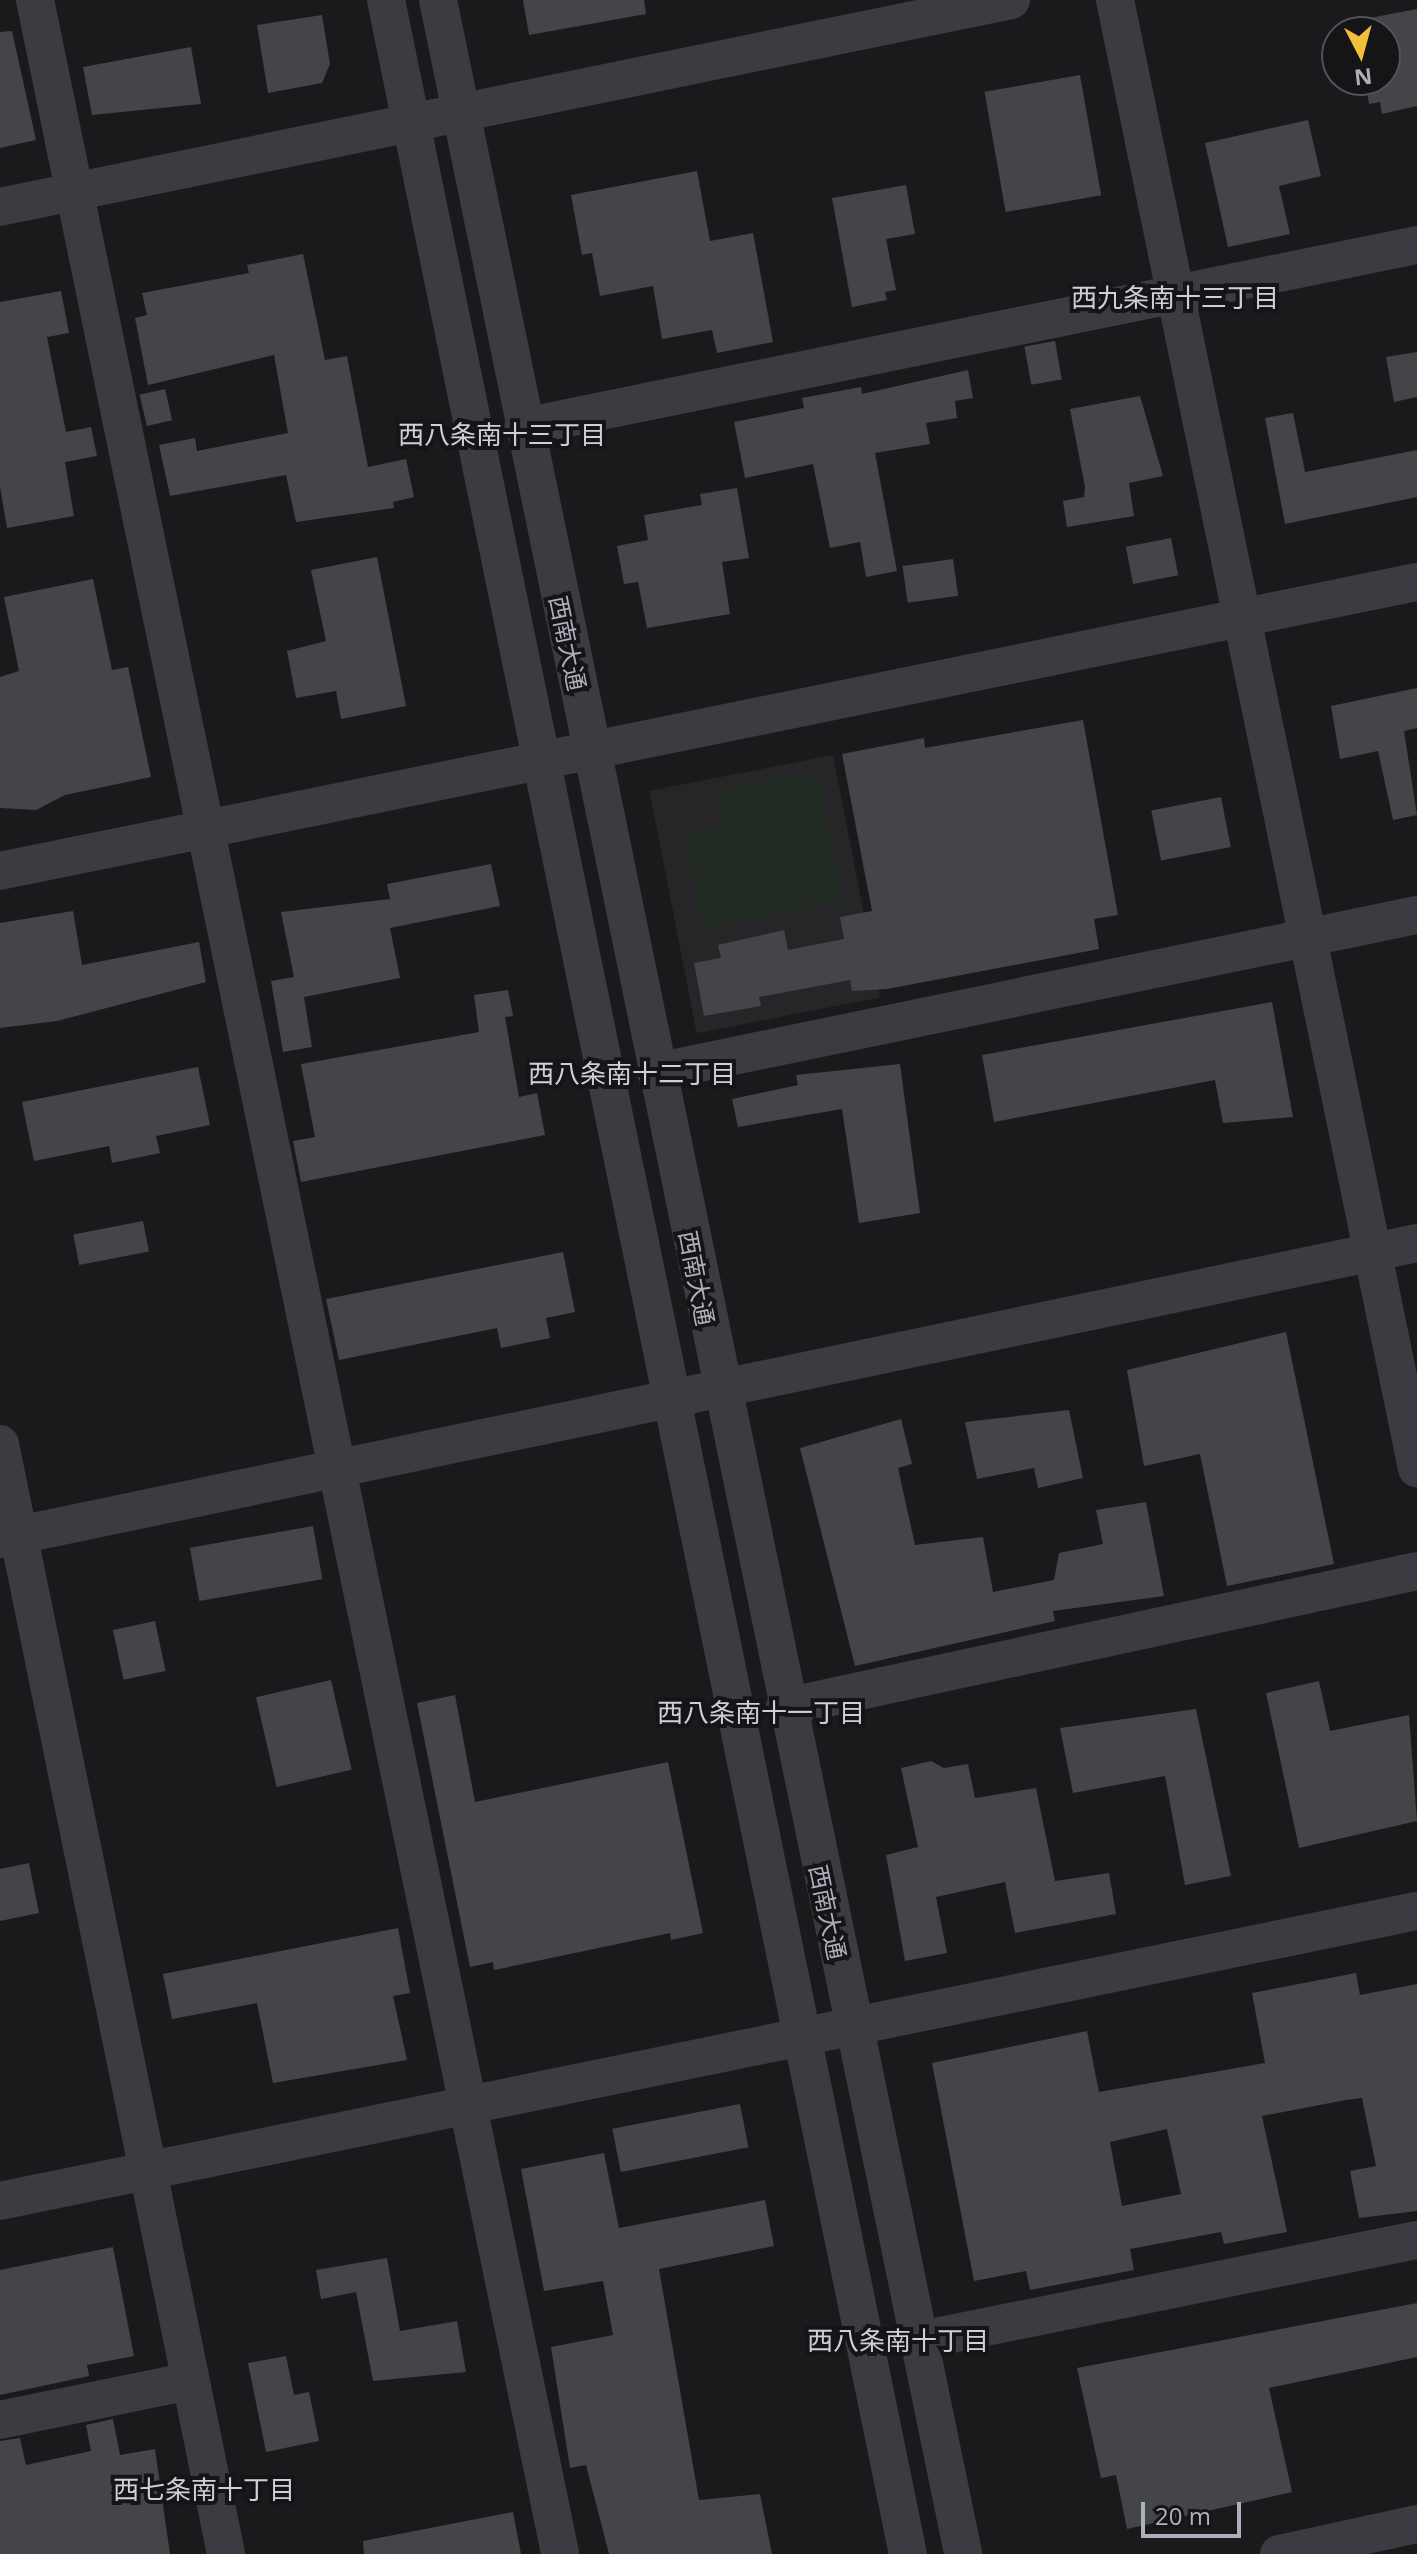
<!DOCTYPE html>
<html>
<head>
<meta charset="utf-8">
<style>
	body { margin:0 }
	#map { position:relative; width:1417px; height:2554px; overflow:hidden; background:#1a1a1c; font-family:"Open Sans","Noto Sans JP",sans-serif }
	div>[style] { position:absolute }
	[style*='--x'] { left:calc(var(--x)*1px); top:calc(var(--y)*1px); width:calc(var(--w)*1px); rotate:calc(var(--a)*1deg) }
	.built>* { inset:0; background:#262629; transform-origin:0 0 }
	.green>* { inset:0; background:#222b23 }
	.building>* { inset:0; background:#444549; transform-origin:0 0 }
	.minor>* { height:38px; margin:-19px; padding:0 19px; transform-origin:19px; border-radius:19px; background:#3b3c41 }
	span { translate:-50% -50%; white-space:nowrap; text-align:center; line-height:1.15; -webkit-text-stroke:8px #151517; paint-order:stroke }
	.street-label { font-size:24px; color:#adb0bc }
	.neighbourhood-label { font-size:26px; color:#ced0d8 }
	.north { position:absolute; left:1321px; top:16px; width:80px; height:80px; box-sizing:border-box; background:#151517; border:2px solid #525359; border-radius:50%; rotate:174deg; font-size:22px; font-weight:700; line-height:32px; text-align:center; color:#adb0bc }
	.north::after { content:''; display:block; margin:auto; width:28px; height:36px; background:#f2bf3c; clip-path:polygon(50% 0,100% 100%,50% 72%,0 100%) }
	.scale { position:absolute; left:1141px; top:2502px; width:100px; height:36px; box-sizing:border-box; border:4px solid #adb0bc; border-top:0; padding-left:10px; font-size:24px; line-height:28px; white-space:nowrap; color:#adb0bc; -webkit-text-stroke:6px #151517; paint-order:stroke }
</style>
</head>
<body>
<div id="map">
	<div class="built">
		<div style="left:833px;top:755px;width:247px;height:187px;rotate:79deg"></div>
	</div>
	<div class="green">
		<div style="clip-path:polygon(818px 771px,843px 902px,703px 929px,684px 833px,725px 825px,718px 790px)"></div>
	</div>
	<div class="building">
		<div style="clip-path:polygon(523px 0,644px 0,646px 14px,529px 35px)"></div>
		<div style="clip-path:polygon(1417px 9px,1417px 106px,1382px 114px,1380px 102px,1369px 104px,1365px 80px,1385px 80px,1385px 32px,1356px 32px,1354px 21px)"></div>
		<div style="clip-path:polygon(322px 15px,330px 64px,322px 83px,268px 93px,257px 25px)"></div>
		<div style="clip-path:polygon(12px 31px,36px 140px,0 148px,0 32px)"></div>
		<div style="clip-path:polygon(191px 47px,201px 104px,92px 115px,83px 67px)"></div>
		<div style="left:1080px;top:75px;width:122px;height:97px;rotate:80deg"></div>
		<div style="clip-path:polygon(1308px 120px,1321px 176px,1279px 186px,1290px 234px,1228px 247px,1205px 143px)"></div>
		<div style="clip-path:polygon(697px 171px,710px 241px,753px 233px,773px 342px,717px 353px,712px 330px,662px 339px,653px 286px,600px 296px,592px 253px,582px 255px,571px 195px)"></div>
		<div style="clip-path:polygon(906px 185px,915px 234px,886px 239px,896px 290px,885px 292px,887px 300px,852px 307px,832px 198px)"></div>
		<div style="clip-path:polygon(303px 254px,325px 360px,347px 356px,368px 467px,406px 459px,414px 497px,393px 502px,394px 508px,296px 522px,286px 475px,170px 496px,159px 445px,195px 438px,197px 451px,288px 433px,274px 355px,148px 385px,135px 318px,147px 315px,142px 293px,249px 273px,247px 265px)"></div>
		<div style="clip-path:polygon(61px 291px,69px 333px,47px 337px,66px 432px,91px 427px,97px 456px,65px 462px,74px 516px,7px 528px,0 487px,0 302px)"></div>
		<div style="left:1055px;top:341px;width:39px;height:31px;rotate:80deg"></div>
		<div style="clip-path:polygon(1417px 352px,1417px 397px,1394px 402px,1386px 357px)"></div>
		<div style="clip-path:polygon(968px 370px,973px 398px,955px 401px,957px 418px,926px 423px,930px 444px,875px 453px,897px 571px,866px 577px,860px 542px,830px 548px,813px 464px,745px 478px,734px 422px,804px 408px,802px 398px,861px 387px,862px 394px)"></div>
		<div style="left:165px;top:389px;width:32px;height:26px;rotate:77deg"></div>
		<div style="clip-path:polygon(1140px 396px,1163px 476px,1129px 483px,1134px 516px,1067px 527px,1063px 501px,1084px 497px,1085px 487px,1070px 409px)"></div>
		<div style="clip-path:polygon(1293px 413px,1305px 472px,1417px 450px,1417px 497px,1285px 524px,1265px 418px)"></div>
		<div style="clip-path:polygon(737px 488px,749px 558px,722px 562px,730px 614px,647px 628px,638px 582px,624px 584px,617px 546px,648px 540px,644px 515px,702px 505px,700px 494px)"></div>
		<div style="left:1171px;top:538px;width:38px;height:46px;rotate:79deg"></div>
		<div style="clip-path:polygon(377px 557px,406px 706px,341px 719px,336px 691px,296px 698px,287px 651px,326px 641px,311px 570px)"></div>
		<div style="left:953px;top:559px;width:37px;height:51px;rotate:82deg"></div>
		<div style="clip-path:polygon(93px 579px,112px 670px,128px 667px,151px 777px,65px 795px,36px 810px,0 808px,0 677px,19px 671px,4px 597px)"></div>
		<div style="clip-path:polygon(1417px 688px,1417px 728px,1404px 731px,1417px 815px,1393px 820px,1378px 751px,1340px 759px,1331px 706px)"></div>
		<div style="clip-path:polygon(1083px 720px,1118px 915px,1094px 919px,1099px 949px,887px 989px,852px 991px,850px 980px,759px 997px,761px 1006px,704px 1016px,694px 963px,721px 958px,718px 945px,784px 930px,788px 950px,844px 939px,840px 917px,872px 911px,842px 754px,924px 738px,925px 748px)"></div>
		<div style="left:1221px;top:797px;width:51px;height:71px;rotate:79deg"></div>
		<div style="clip-path:polygon(491px 864px,500px 906px,390px 928px,400px 978px,304px 997px,312px 1047px,283px 1052px,271px 981px,294px 977px,281px 912px,390px 899px,387px 884px)"></div>
		<div style="clip-path:polygon(73px 911px,82px 965px,199px 942px,206px 982px,57px 1021px,0 1028px,0 923px)"></div>
		<div style="clip-path:polygon(508px 990px,513px 1016px,505px 1017px,519px 1097px,537px 1093px,545px 1135px,301px 1182px,293px 1141px,315px 1137px,301px 1064px,479px 1032px,474px 995px)"></div>
		<div style="clip-path:polygon(1272px 1002px,1293px 1117px,1223px 1123px,1215px 1080px,994px 1122px,982px 1055px)"></div>
		<div style="clip-path:polygon(900px 1064px,920px 1213px,859px 1223px,842px 1109px,738px 1127px,732px 1099px,798px 1085px,796px 1075px)"></div>
		<div style="clip-path:polygon(198px 1067px,210px 1125px,156px 1136px,160px 1153px,112px 1163px,109px 1146px,34px 1161px,22px 1102px)"></div>
		<div style="left:143px;top:1221px;width:31px;height:71px;rotate:79deg"></div>
		<div style="clip-path:polygon(563px 1252px,575px 1312px,546px 1318px,550px 1338px,501px 1348px,497px 1328px,339px 1360px,326px 1299px)"></div>
		<div style="clip-path:polygon(1286px 1332px,1334px 1564px,1227px 1586px,1200px 1454px,1144px 1466px,1127px 1370px)"></div>
		<div style="clip-path:polygon(1069px 1410px,1083px 1478px,1038px 1488px,1034px 1468px,977px 1479px,965px 1422px)"></div>
		<div style="clip-path:polygon(901px 1419px,912px 1464px,898px 1468px,915px 1545px,983px 1537px,993px 1592px,1054px 1580px,1059px 1553px,1103px 1544px,1096px 1510px,1146px 1502px,1164px 1596px,1053px 1611px,1055px 1621px,855px 1666px,800px 1448px)"></div>
		<div style="left:313px;top:1526px;width:54px;height:125px;rotate:80deg"></div>
		<div style="left:155px;top:1621px;width:51px;height:43px;rotate:78deg"></div>
		<div style="left:331px;top:1680px;width:92px;height:77px;rotate:77deg"></div>
		<div style="clip-path:polygon(1319px 1681px,1330px 1731px,1409px 1715px,1417px 1821px,1299px 1848px,1266px 1693px)"></div>
		<div style="clip-path:polygon(455px 1695px,475px 1802px,668px 1762px,703px 1933px,671px 1940px,670px 1933px,494px 1970px,493px 1962px,470px 1967px,417px 1703px)"></div>
		<div style="clip-path:polygon(1196px 1709px,1231px 1876px,1185px 1885px,1165px 1776px,1073px 1793px,1060px 1728px)"></div>
		<div style="clip-path:polygon(931px 1761px,944px 1768px,968px 1764px,975px 1798px,1036px 1788px,1055px 1881px,1109px 1873px,1116px 1914px,1015px 1933px,1005px 1882px,936px 1897px,947px 1953px,905px 1961px,886px 1855px,918px 1847px,901px 1768px)"></div>
		<div style="clip-path:polygon(29px 1863px,39px 1913px,0 1921px,0 1869px)"></div>
		<div style="clip-path:polygon(398px 1928px,410px 1993px,393px 1996px,407px 2060px,273px 2083px,257px 2003px,172px 2019px,163px 1974px)"></div>
		<div style="clip-path:polygon(evenodd,1356px 1973px,1360px 1995px,1417px 1984px,1417px 2211px,1359px 2218px,1350px 2171px,1376px 2166px,1362px 2098px,1346px 2100px,1262px 2116px,1287px 2232px,1224px 2244px,1221px 2232px,1130px 2249px,1134px 2270px,1030px 2290px,1026px 2271px,974px 2281px,932px 2063px,1087px 2031px,1099px 2092px,1265px 2063px,1252px 1993px,1356px 1973px,1167px 2129px,1181px 2194px,1122px 2206px,1110px 2142px,1167px 2129px)"></div>
		<div style="left:740px;top:2104px;width:44px;height:130px;rotate:79deg"></div>
		<div style="clip-path:polygon(604px 2153px,619px 2228px,765px 2200px,774px 2246px,659px 2269px,699px 2500px,760px 2494px,772px 2554px,609px 2554px,586px 2465px,570px 2468px,551px 2347px,613px 2335px,603px 2281px,544px 2291px,521px 2169px)"></div>
		<div style="clip-path:polygon(113px 2247px,134px 2356px,87px 2365px,89px 2376px,0 2395px,0 2270px)"></div>
		<div style="clip-path:polygon(387px 2258px,400px 2331px,457px 2321px,466px 2372px,373px 2381px,356px 2292px,321px 2299px,316px 2270px)"></div>
		<div style="clip-path:polygon(1417px 2303px,1417px 2357px,1269px 2388px,1292px 2492px,1127px 2529px,1116px 2475px,1101px 2478px,1077px 2368px)"></div>
		<div style="clip-path:polygon(286px 2356px,294px 2395px,309px 2392px,319px 2441px,266px 2452px,248px 2363px)"></div>
		<div style="clip-path:polygon(113px 2419px,120px 2455px,155px 2449px,170px 2554px,0 2554px,0 2441px,20px 2438px,26px 2465px,91px 2451px,86px 2425px)"></div>
		<div style="clip-path:polygon(513px 2512px,521px 2554px,364px 2554px,363px 2541px)"></div>
	</div>
	<div class="minor">
		<div style="--x:35;--y:0;--w:2607;--a:78.38"></div>
		<div style="--x:386;--y:0;--w:2607;--a:78.45"></div>
		<div style="--x:438;--y:0;--w:2607;--a:78.38"></div>
		<div style="--x:1115;--y:0;--w:1499;--a:78.38"></div>
		<div style="--x:0;--y:207;--w:1032;--a:-11.57"></div>
		<div style="--x:523;--y:427;--w:912;--a:-11.51"></div>
		<div style="--x:0;--y:871;--w:1446;--a:-11.53"></div>
		<div style="--x:656;--y:1072;--w:777;--a:-11.66"></div>
		<div style="--x:0;--y:1444;--w:1133;--a:78.49"></div>
		<div style="--x:0;--y:1539;--w:1448;--a:-11.8"></div>
		<div style="--x:785;--y:1707;--w:646;--a:-12.14"></div>
		<div style="--x:0;--y:2201;--w:1446;--a:-11.57"></div>
		<div style="--x:916;--y:2341;--w:511;--a:-11.4"></div>
		<div style="--x:0;--y:2420;--w:194;--a:-11.6"></div>
		<div style="--x:1279;--y:2554;--w:141;--a:-12.3"></div>
	</div>
	<div class="street-label">
		<span style="left:568px;top:643px;rotate:78deg">西南大通</span>
		<span style="left:697px;top:1278px;rotate:79deg">西南大通</span>
		<span style="left:828px;top:1912px;rotate:78deg">西南大通</span>
	</div>
	<div class="neighbourhood-label">
		<span style="left:1175px;top:298px">西九条南十三丁目</span>
		<span style="left:502px;top:435px">西八条南十三丁目</span>
		<span style="left:632px;top:1074px">西八条南十二丁目</span>
		<span style="left:761px;top:1713px">西八条南十一丁目</span>
		<span style="left:898px;top:2341px">西八条南十丁目</span>
		<span style="left:204px;top:2490px">西七条南十丁目</span>
	</div>
	<div class="north">N</div>
	<div class="scale">20 m</div>
</div>
</body>
</html>
